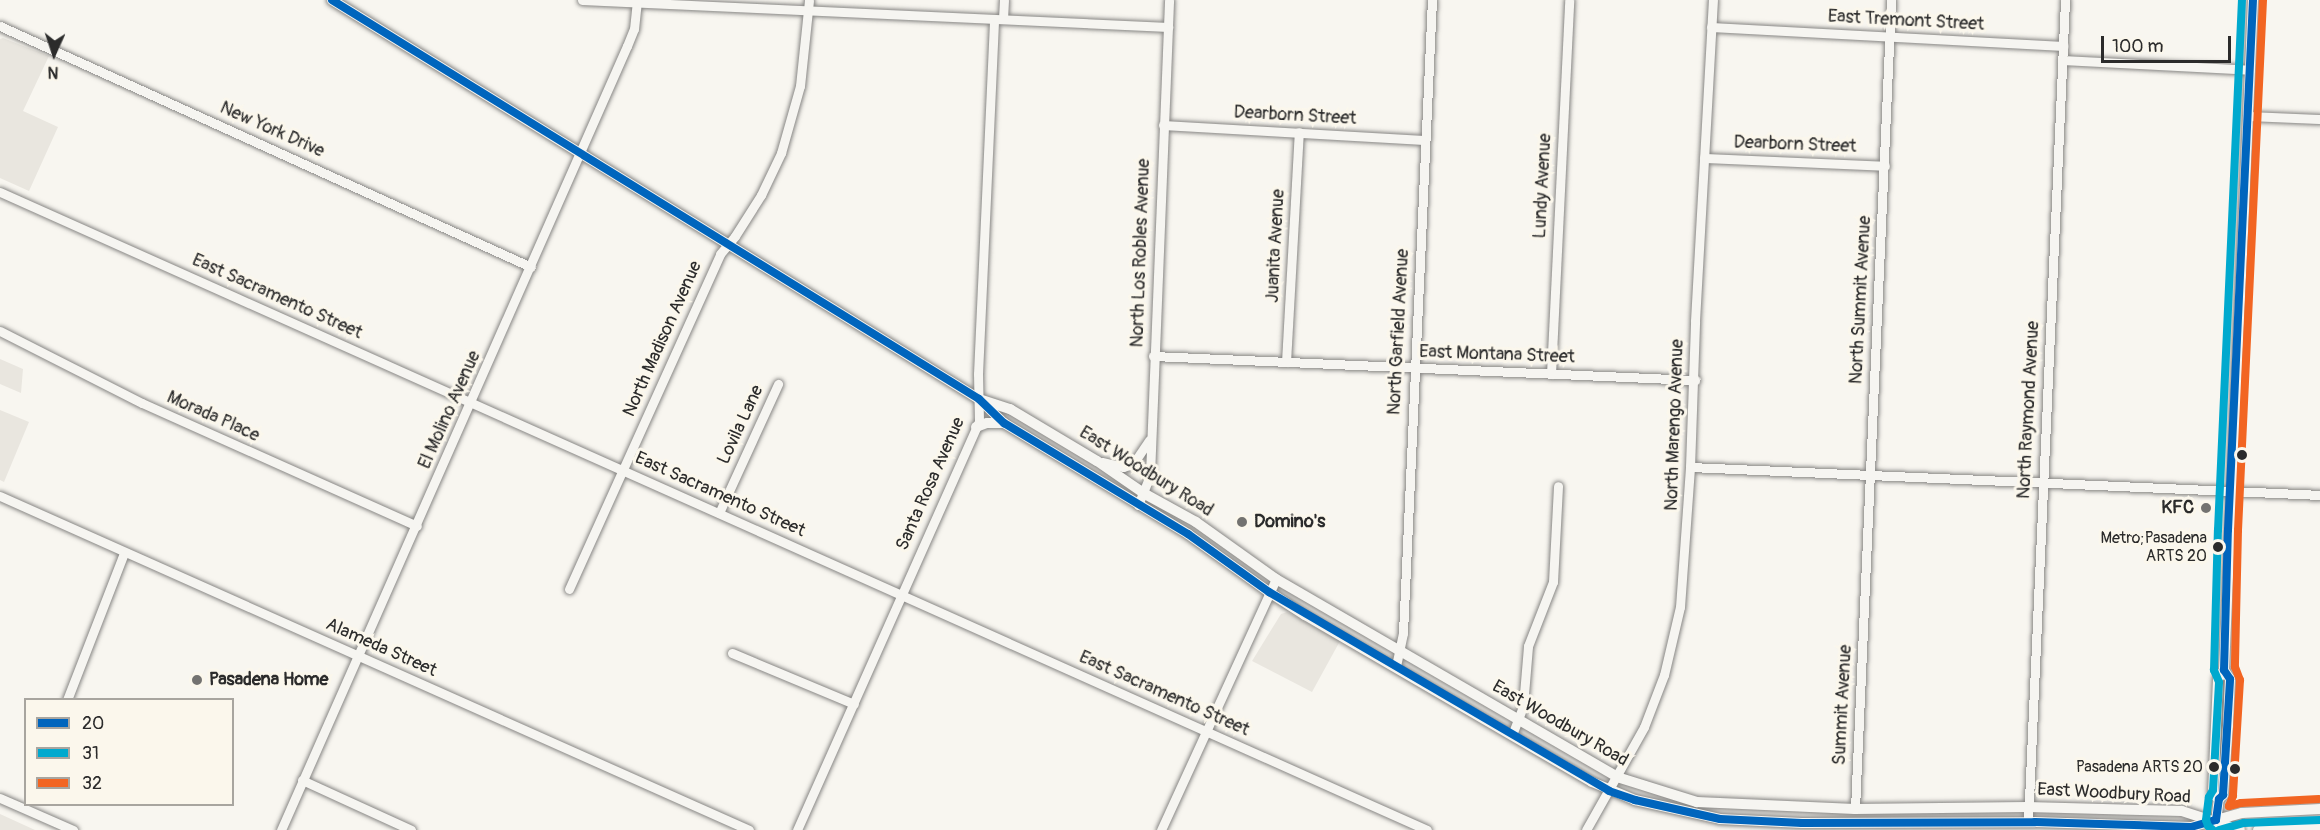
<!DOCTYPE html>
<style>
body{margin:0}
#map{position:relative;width:2320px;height:830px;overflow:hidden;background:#f8f6f0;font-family:Pangolin,sans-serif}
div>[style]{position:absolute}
.built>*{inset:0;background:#e9e6df}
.roads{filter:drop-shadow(0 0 2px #878684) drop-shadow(0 0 2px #878684)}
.minor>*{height:9px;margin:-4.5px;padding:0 4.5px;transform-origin:4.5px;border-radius:4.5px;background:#f6f5f1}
.major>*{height:10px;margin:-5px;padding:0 5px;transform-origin:5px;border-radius:5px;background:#f6f5f1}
.bus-1>*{height:8px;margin:-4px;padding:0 4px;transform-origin:4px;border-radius:4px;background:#0065bd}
.bus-2>*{height:8px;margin:-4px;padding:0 4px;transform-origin:4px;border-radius:4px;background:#00a9ce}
.bus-3>*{height:8px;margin:-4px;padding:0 4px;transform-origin:4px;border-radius:4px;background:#f26522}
.dots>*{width:16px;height:16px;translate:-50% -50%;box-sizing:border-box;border:3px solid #fbf7ec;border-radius:50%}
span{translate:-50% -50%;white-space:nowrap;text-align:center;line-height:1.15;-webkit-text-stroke:6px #fbf7ec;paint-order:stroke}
.bus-label{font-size:16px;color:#2b2b2b}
.right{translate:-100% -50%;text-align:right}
.street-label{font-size:18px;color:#2b2b2b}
.poi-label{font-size:18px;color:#2b2b2b;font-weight:700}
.left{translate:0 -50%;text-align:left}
.legend{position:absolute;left:24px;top:698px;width:210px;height:108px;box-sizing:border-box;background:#fbf7ec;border:2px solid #a8a59f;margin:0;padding:8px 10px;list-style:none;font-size:18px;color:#2b2b2b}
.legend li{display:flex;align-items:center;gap:12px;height:30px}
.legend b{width:30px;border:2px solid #a8a59f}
.north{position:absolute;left:24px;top:24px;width:60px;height:60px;-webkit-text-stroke:4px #fbf7ec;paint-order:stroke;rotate:183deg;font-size:16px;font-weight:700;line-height:24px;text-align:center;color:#2b2b2b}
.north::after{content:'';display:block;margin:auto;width:21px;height:27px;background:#2b2b2b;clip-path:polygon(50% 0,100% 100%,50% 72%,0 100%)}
.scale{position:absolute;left:2101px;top:36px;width:130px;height:27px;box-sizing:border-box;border:3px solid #2b2b2b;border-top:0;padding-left:8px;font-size:18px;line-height:21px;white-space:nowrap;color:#2b2b2b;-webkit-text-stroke:4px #fbf7ec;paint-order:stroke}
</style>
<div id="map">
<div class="built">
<div style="clip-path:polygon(3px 38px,49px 56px,23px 111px,58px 127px,29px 191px,0 178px,0 39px)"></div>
<div style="clip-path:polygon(0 359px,23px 369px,21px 393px,0 384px)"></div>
<div style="clip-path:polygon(0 410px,29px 422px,4px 482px,0 480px)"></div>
<div style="clip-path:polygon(1287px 612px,1340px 641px,1312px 692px,1252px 661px,1281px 614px)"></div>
<div style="clip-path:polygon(0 814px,35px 830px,0 830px)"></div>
</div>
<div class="roads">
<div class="minor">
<div style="left:582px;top:0;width:587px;rotate:2.64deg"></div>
<div style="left:1003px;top:19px;width:19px;rotate:-87deg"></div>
<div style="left:0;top:26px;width:583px;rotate:24.41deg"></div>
<div style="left:1711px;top:27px;width:353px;rotate:3.1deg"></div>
<div style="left:2062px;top:60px;width:188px;rotate:3deg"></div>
<div style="left:2247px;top:116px;width:73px;rotate:2.4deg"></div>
<div style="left:1163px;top:125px;width:261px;rotate:3.3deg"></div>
<div style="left:1704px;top:158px;width:181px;rotate:2.5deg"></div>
<div style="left:0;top:192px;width:1563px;rotate:24.09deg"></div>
<div style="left:0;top:331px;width:159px;rotate:26.9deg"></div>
<div style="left:142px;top:403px;width:301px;rotate:24.1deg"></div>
<div style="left:1153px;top:356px;width:543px;rotate:2.54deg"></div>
<div style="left:1286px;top:362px;width:230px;rotate:-86.8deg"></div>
<div style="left:1551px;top:374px;width:374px;rotate:-87.2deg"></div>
<div style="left:1102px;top:462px;width:22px;rotate:13deg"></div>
<div style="left:1123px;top:467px;width:10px;rotate:-17deg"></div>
<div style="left:1133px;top:464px;width:29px;rotate:-56deg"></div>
<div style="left:1690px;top:467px;width:631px;rotate:2.54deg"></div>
<div style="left:0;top:496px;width:820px;rotate:24.03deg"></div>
<div style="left:1138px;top:505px;width:32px;rotate:-68deg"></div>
<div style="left:1150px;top:475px;width:475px;rotate:-87.7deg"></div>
<div style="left:719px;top:513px;width:142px;rotate:-65.4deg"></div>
<div style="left:569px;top:589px;width:367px;rotate:-65.7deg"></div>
<div style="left:720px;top:254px;width:23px;rotate:-50deg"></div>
<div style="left:735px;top:236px;width:49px;rotate:-57.6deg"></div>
<div style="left:761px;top:195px;width:47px;rotate:-64.5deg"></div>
<div style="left:781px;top:153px;width:70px;rotate:-74.2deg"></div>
<div style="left:800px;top:86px;width:86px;rotate:-84deg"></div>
<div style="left:732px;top:653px;width:132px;rotate:22.7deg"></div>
<div style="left:1396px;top:666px;width:34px;rotate:-78deg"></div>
<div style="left:1403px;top:633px;width:634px;rotate:-87.38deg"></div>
<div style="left:67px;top:700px;width:158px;rotate:-68.8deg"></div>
<div style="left:1512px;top:735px;width:31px;rotate:-69deg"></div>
<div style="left:1523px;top:706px;width:60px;rotate:-85.2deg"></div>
<div style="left:1528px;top:646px;width:69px;rotate:-68.7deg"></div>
<div style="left:1553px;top:582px;width:96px;rotate:-87deg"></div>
<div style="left:302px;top:780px;width:120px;rotate:24.6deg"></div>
<div style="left:0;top:798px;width:80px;rotate:23.7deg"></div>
<div style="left:1855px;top:809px;width:810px;rotate:-87.45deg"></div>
<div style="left:2028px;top:822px;width:823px;rotate:-87.42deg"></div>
<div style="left:281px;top:830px;width:857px;rotate:-66.19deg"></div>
<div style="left:627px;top:46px;width:18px;rotate:-68deg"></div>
<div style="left:634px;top:29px;width:29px;rotate:-84deg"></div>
<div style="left:797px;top:830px;width:448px;rotate:-66deg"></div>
<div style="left:979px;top:421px;width:47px;rotate:-91.2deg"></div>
<div style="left:978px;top:374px;width:355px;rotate:-87.4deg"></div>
<div style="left:1161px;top:830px;width:276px;rotate:-65.4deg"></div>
<div style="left:1586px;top:830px;width:118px;rotate:-60.6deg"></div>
<div style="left:1644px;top:727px;width:56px;rotate:-69deg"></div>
<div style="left:1664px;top:675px;width:70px;rotate:-76.8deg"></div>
<div style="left:1680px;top:607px;width:140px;rotate:-85.9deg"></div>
<div style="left:1690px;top:467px;width:146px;rotate:-88deg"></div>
<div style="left:1695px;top:321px;width:322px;rotate:-86.8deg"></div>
</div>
<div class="major">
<div style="left:332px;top:0;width:760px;rotate:31.66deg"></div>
<div style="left:979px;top:399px;width:33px;rotate:18deg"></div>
<div style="left:1010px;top:409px;width:101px;rotate:30.9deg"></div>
<div style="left:1097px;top:461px;width:58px;rotate:34.5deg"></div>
<div style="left:1145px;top:494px;width:58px;rotate:28.8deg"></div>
<div style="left:1196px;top:522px;width:98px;rotate:35.5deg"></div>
<div style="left:1276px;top:579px;width:394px;rotate:30.1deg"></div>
<div style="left:1617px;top:777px;width:84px;rotate:17.4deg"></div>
<div style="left:1697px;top:802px;width:158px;rotate:2.5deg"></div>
<div style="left:1855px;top:809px;width:172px;rotate:-0.7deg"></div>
<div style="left:2027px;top:807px;width:155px;rotate:1.5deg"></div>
<div style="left:2182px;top:811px;width:61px;rotate:18.1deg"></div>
<div style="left:979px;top:399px;width:35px;rotate:44deg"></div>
<div style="left:1004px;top:423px;width:215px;rotate:31.1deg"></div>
<div style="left:1188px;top:534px;width:100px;rotate:35.6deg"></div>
<div style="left:1269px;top:592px;width:43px;rotate:32.6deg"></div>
<div style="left:1305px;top:615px;width:332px;rotate:30.2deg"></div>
<div style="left:1592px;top:782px;width:47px;rotate:22.7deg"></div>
<div style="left:1635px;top:800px;width:87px;rotate:12.6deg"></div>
<div style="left:1720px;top:819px;width:82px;rotate:2.8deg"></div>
<div style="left:1802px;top:823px;width:233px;rotate:-0.2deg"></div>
<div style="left:2035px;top:822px;width:156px;rotate:1.8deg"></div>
<div style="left:2191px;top:827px;width:53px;rotate:-15.4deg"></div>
<div style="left:2242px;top:813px;width:78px;rotate:-2.9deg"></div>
<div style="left:976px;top:427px;width:12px;rotate:-20deg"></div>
<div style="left:987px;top:423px;width:17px"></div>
<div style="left:2219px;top:799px;width:8px;rotate:-140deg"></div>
<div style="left:2213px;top:794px;width:115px;rotate:-87.5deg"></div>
<div style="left:2218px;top:679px;width:11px;rotate:-56deg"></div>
<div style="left:2224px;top:670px;width:671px;rotate:-87.52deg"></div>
<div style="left:2215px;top:830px;width:31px;rotate:-83deg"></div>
<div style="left:2219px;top:799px;width:6px;rotate:-45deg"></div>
<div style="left:2223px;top:795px;width:70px;rotate:-85.9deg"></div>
<div style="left:2228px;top:725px;width:46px;rotate:-87.5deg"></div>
<div style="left:2230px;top:679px;width:11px;rotate:-124deg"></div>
<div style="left:2258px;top:830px;width:62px;rotate:-4.6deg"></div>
</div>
</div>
<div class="bus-1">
<div style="left:332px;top:0;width:760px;rotate:31.66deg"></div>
<div style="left:979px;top:399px;width:35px;rotate:44deg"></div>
<div style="left:1004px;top:423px;width:215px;rotate:31.1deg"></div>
<div style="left:1188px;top:534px;width:100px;rotate:35.6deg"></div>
<div style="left:1269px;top:592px;width:394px;rotate:30.3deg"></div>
<div style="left:1609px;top:791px;width:28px;rotate:19deg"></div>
<div style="left:1635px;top:800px;width:87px;rotate:12.6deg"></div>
<div style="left:1720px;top:819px;width:82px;rotate:2.8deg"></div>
<div style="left:1802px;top:823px;width:233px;rotate:-0.2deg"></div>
<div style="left:2035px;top:822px;width:156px;rotate:1.8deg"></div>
<div style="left:2191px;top:827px;width:26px;rotate:-16deg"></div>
<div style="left:2216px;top:820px;width:21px;rotate:-82deg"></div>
<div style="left:2219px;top:799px;width:6px;rotate:-45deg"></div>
<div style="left:2223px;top:795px;width:116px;rotate:-86.5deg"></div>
<div style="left:2230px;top:679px;width:11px;rotate:-124deg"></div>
<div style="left:2224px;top:670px;width:140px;rotate:-88.4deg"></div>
<div style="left:2228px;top:530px;width:531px;rotate:-87.3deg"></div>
</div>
<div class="bus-2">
<div style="left:2213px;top:830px;width:6px;rotate:-141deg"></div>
<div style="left:2208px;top:826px;width:6px;rotate:-108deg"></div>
<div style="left:2206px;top:820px;width:23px;rotate:-83deg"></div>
<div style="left:2209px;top:797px;width:8px;rotate:-60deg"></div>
<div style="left:2213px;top:790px;width:108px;rotate:-86.8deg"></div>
<div style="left:2219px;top:682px;width:13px;rotate:-113deg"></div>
<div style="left:2214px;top:670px;width:140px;rotate:-88.4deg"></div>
<div style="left:2218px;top:530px;width:531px;rotate:-87.41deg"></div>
<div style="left:2219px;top:830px;width:26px;rotate:-16deg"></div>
<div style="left:2244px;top:823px;width:76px;rotate:-2.3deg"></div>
</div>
<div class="bus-3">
<div style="left:2263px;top:0;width:531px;rotate:92.7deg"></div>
<div style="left:2238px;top:530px;width:137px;rotate:91.3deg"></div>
<div style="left:2235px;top:667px;width:14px;rotate:69deg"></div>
<div style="left:2240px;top:680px;width:116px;rotate:93.5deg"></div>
<div style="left:2233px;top:796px;width:11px;rotate:112deg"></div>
<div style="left:2229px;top:806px;width:12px;rotate:-14deg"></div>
<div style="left:2241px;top:803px;width:78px;rotate:-2.9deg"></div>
</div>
<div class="dots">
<div style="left:2242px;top:455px;background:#2b2b2b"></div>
<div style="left:2206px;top:508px;background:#737270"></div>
<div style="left:1242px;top:522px;background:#737270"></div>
<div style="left:2218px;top:547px;background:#2b2b2b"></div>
<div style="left:197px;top:680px;background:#737270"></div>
<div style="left:2214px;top:767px;background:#2b2b2b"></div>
<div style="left:2235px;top:769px;background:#2b2b2b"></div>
</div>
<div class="bus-label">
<span class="right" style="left:2207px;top:547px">Metro;Pasadena<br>ARTS 20</span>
<span class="right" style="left:2203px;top:767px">Pasadena ARTS 20</span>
</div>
<div class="street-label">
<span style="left:1906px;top:21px;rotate:3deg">East Tremont Street</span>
<span style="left:1295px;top:116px;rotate:3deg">Dearborn Street</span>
<span style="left:272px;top:130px;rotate:24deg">New York Drive</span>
<span style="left:1795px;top:145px;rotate:2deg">Dearborn Street</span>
<span style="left:1543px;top:186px;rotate:-87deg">Lundy Avenue</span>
<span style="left:1276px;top:246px;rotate:-87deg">Juanita Avenue</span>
<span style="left:1141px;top:253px;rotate:-88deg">North Los Robles Avenue</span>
<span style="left:277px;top:297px;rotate:24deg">East Sacramento Street</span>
<span style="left:1861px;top:300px;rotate:-87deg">North Summit Avenue</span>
<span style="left:1399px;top:332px;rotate:-87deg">North Garfield Avenue</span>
<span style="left:663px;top:339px;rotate:-66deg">North Madison Avenue</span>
<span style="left:1497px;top:355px;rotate:2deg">East Montana Street</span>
<span style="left:450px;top:410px;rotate:-66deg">El Molino Avenue</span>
<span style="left:2029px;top:410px;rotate:-87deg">North Raymond Avenue</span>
<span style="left:213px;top:417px;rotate:24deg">Morada Place</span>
<span style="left:741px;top:425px;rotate:-65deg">Lovila Lane</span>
<span style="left:1675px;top:425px;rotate:-88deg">North Marengo Avenue</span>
<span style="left:1146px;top:472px;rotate:32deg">East Woodbury Road</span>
<span style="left:931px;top:484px;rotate:-66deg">Santa Rosa Avenue</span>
<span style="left:720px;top:495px;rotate:24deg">East Sacramento Street</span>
<span style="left:381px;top:648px;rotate:24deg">Alameda Street</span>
<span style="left:1164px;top:694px;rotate:24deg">East Sacramento Street</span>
<span style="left:1843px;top:705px;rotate:-87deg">Summit Avenue</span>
<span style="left:1560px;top:724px;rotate:30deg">East Woodbury Road</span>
<span style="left:2114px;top:794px;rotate:3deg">East Woodbury Road</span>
</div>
<div class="poi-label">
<span class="right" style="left:2194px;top:508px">KFC</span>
<span class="left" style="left:1254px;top:522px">Domino's</span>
<span class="left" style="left:209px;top:680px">Pasadena Home</span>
</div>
<ul class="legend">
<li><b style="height:8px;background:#0065bd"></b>20</li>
<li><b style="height:8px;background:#00a9ce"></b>31</li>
<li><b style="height:8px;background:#f26522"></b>32</li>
</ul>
<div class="north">N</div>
<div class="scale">100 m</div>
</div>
